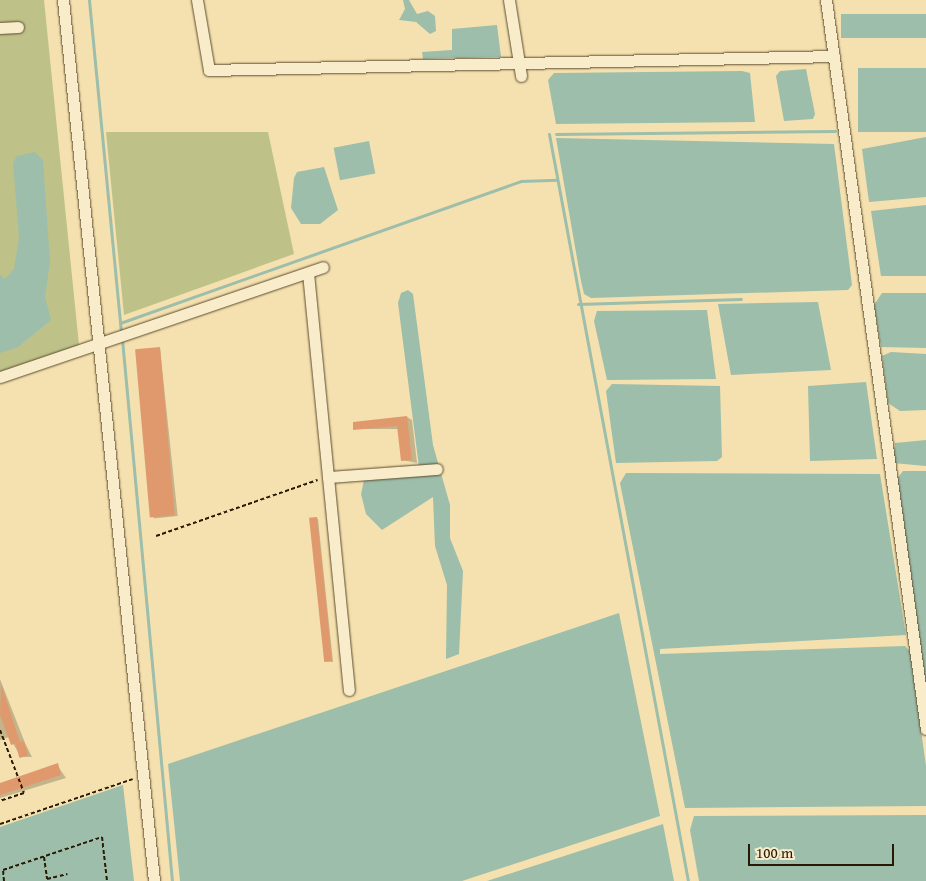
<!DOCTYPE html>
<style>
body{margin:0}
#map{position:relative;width:926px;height:881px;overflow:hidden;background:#f5e1af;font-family:"Gentium Book Plus",serif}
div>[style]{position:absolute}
.green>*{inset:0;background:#bec289}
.water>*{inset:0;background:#9cbeaa;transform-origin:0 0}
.shadow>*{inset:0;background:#0003;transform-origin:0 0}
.stream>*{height:3px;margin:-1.5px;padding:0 1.5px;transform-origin:1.5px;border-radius:1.5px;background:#9cbeaa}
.building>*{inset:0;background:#e0996c;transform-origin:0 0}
.path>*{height:2px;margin-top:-1px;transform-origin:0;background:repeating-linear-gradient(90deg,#291904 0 4px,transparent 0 6.5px)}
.roads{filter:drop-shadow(0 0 1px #5c4b2f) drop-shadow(0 0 1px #5c4b2f)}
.minor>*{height:11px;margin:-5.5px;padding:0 5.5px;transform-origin:5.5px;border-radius:5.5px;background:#f8eccb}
span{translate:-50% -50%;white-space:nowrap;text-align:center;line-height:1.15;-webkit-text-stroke:4px #f8eccb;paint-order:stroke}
.scale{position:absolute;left:748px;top:844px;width:146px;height:22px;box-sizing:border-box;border:2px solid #291904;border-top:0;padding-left:6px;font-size:15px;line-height:18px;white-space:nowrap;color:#291904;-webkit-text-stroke:4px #f8eccb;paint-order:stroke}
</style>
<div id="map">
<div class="green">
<div style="clip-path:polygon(0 0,44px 0,79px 345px,0 372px)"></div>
<div style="clip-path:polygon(106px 132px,268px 132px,294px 254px,124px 315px)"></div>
</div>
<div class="water">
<div style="clip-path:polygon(403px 0,409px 0,417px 14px,428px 11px,435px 16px,436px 31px,430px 34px,416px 22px,399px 20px,405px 9px)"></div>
<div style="left:841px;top:14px;width:85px;height:24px"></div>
<div style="clip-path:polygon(497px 25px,501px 57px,423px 59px,422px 52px,452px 50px,452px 29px)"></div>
<div style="left:926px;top:68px;width:64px;height:68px;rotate:90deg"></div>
<div style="clip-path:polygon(806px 69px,815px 114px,813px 119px,784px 121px,776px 76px,780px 71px)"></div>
<div style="clip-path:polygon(742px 71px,750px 73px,755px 122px,556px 124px,548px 80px,554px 73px)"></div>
<div style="clip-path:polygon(926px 137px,926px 197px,869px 202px,862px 149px)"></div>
<div style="clip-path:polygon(556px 138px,834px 144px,852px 285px,848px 290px,591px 298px,584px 294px,581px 281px)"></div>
<div style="left:369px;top:141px;width:33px;height:36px;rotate:79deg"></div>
<div style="clip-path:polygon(35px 152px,43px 160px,50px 262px,45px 297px,51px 320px,18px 347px,0 353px,0 275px,5px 279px,14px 269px,19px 237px,13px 163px,17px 156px)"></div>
<div style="clip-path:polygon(324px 167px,338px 210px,320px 224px,301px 224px,291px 208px,294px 178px,297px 172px)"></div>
<div style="clip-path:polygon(926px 205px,926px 276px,881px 276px,871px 211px)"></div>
<div style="clip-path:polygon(408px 290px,413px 294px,433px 445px,450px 505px,450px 538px,463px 571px,459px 654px,446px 659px,447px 585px,435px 546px,433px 497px,382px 530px,366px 514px,361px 494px,364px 480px,419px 467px,398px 303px,401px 293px)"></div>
<div style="clip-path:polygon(882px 293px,926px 293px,926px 348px,881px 347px,874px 305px)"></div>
<div style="clip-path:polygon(818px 302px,831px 370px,731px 375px,718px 304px)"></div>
<div style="clip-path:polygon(707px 310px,716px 379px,607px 380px,594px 321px,597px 311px)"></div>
<div style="clip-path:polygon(891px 352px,926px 354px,926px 410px,900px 411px,888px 403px,882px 356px)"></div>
<div style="clip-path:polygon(866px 382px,877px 459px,810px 461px,808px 386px)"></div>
<div style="clip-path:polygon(612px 384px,720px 386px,722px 457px,717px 461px,616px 463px,606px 391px)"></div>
<div style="clip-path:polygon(926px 440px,926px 466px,893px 463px,895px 443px)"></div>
<div style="clip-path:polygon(903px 471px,926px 471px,926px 701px,896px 480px)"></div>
<div style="clip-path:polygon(626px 473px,880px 474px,906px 635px,660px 649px,660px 654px,905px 646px,910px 651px,926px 766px,926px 806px,685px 808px,620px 483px)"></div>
<div style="clip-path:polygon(619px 613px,660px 816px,462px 881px,180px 881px,168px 764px)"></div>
<div style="clip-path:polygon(123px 785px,134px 881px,0 881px,0 827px)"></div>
<div style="clip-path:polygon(926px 815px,926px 881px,699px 881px,690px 830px,694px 816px)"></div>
<div style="clip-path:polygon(663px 824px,674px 881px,487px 881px)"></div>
</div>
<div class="shadow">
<div style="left:160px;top:348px;width:169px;height:24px;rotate:84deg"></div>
<div style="clip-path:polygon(407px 417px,412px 420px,417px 463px,402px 460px,399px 429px,355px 429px)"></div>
<div style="clip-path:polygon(316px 518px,318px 519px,333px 662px,325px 661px)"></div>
<div style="clip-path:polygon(0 679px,25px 743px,32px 757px,21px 757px,9px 737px,0 740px)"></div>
<div style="clip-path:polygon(57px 765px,66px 778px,0 798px,0 785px)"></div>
</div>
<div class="stream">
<div style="left:89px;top:0;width:335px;rotate:84.5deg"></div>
<div style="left:549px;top:134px;width:760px;rotate:79.46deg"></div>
<div style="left:556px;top:134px;width:279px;rotate:-0.6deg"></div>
<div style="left:578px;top:304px;width:163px;rotate:-1.8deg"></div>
<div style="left:120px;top:323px;width:425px;rotate:-19.5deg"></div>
<div style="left:521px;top:181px;width:36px;rotate:-2deg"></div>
<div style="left:122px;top:339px;width:544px;rotate:84.73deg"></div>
</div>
<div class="building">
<div style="left:160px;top:347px;width:169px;height:25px;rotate:85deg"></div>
<div style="clip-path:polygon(407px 416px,412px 460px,401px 461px,397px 426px,353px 430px,353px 422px)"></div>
<div style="left:317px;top:517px;width:145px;height:8px;rotate:84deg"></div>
<div style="clip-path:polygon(1px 684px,20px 742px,11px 745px,0 715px)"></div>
<div style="left:24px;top:741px;width:15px;height:9px;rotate:74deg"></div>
<div style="clip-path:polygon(58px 763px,61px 775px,0 795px,0 783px)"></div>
</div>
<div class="path">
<div style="left:156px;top:536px;width:171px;rotate:-19.1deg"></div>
<div style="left:0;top:730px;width:67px;rotate:69.1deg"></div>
<div style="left:24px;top:793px;width:25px;rotate:162deg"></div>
<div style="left:0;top:824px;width:140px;rotate:-18.7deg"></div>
<div style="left:44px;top:857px;width:22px;rotate:82deg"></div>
<div style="left:47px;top:879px;width:21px;rotate:-14deg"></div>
<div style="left:4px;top:881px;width:11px;rotate:-95deg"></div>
<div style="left:3px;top:870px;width:104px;rotate:-18.4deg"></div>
<div style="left:102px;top:837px;width:44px;rotate:83.5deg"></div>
</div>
<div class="roads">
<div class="minor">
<div style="left:63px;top:0;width:886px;rotate:84.1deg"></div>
<div style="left:197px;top:0;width:71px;rotate:80.3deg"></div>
<div style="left:209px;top:70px;width:625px;rotate:-1.28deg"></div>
<div style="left:509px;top:0;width:77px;rotate:81deg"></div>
<div style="left:826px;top:0;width:736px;rotate:82.19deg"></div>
<div style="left:0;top:28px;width:18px;rotate:-3deg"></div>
<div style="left:308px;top:273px;width:419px;rotate:84.4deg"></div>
<div style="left:0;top:377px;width:341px;rotate:-18.8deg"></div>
<div style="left:328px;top:477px;width:109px;rotate:-4.2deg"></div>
</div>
</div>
<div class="scale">100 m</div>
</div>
